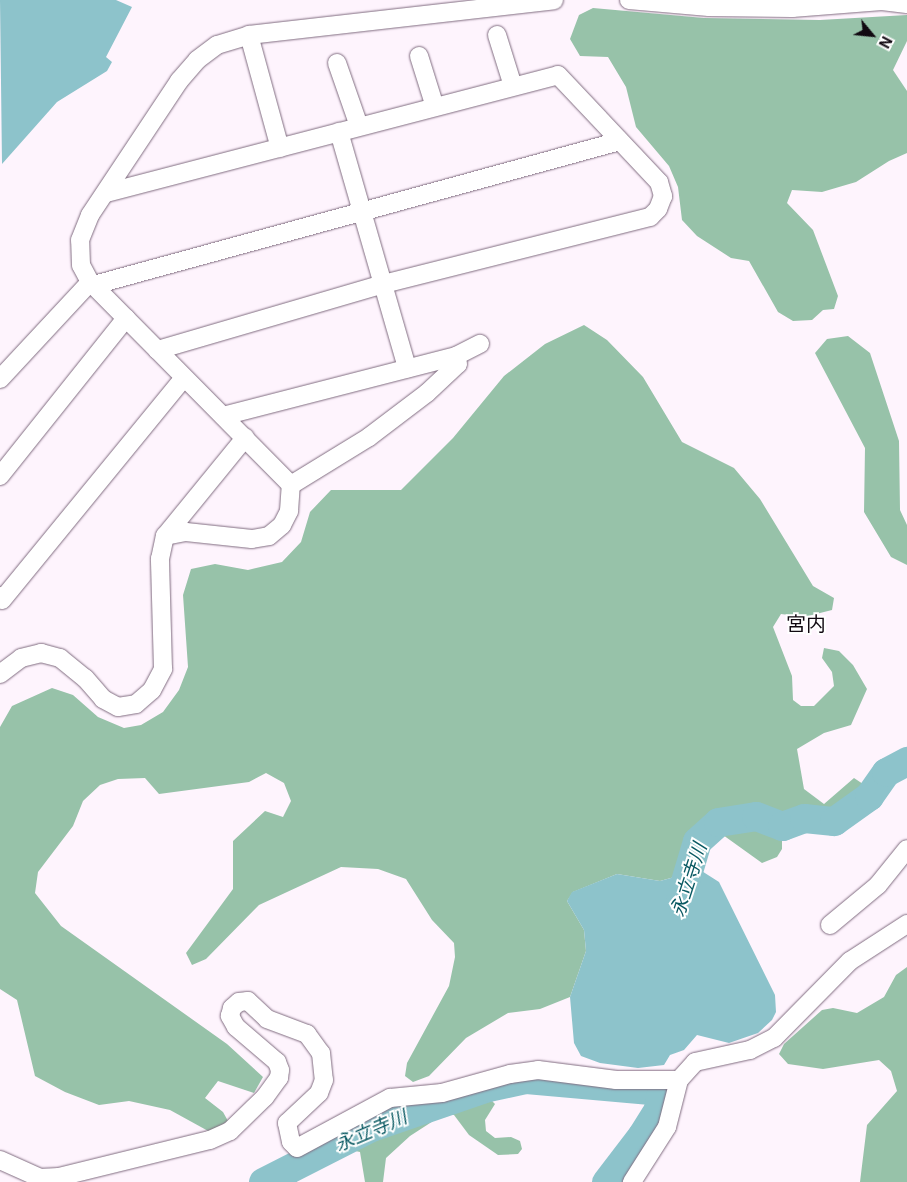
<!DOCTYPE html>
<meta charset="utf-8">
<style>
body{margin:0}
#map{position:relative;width:907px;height:1182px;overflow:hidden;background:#fef4fd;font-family:Inter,"Noto Sans JP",sans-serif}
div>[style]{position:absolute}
.forest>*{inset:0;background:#97c2a9}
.water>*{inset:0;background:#8dc3cb}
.river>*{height:29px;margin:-14.5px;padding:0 14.5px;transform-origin:14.5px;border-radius:14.5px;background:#8dc3cb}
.roads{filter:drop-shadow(0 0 1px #806c80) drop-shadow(0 0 1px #806c80)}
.minor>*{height:18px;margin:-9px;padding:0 9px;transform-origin:9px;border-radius:9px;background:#fff}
span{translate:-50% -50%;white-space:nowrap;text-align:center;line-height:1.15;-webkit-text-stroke:4px #fff;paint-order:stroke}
.water-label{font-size:19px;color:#095962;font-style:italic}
.quarter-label{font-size:20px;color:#110911}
.north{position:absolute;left:847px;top:10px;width:50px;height:50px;-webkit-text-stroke:4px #fff;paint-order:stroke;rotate:118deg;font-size:14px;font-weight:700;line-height:20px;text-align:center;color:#110911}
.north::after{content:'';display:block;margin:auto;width:18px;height:22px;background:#110911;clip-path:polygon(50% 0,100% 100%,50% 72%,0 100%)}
</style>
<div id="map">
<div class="forest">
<div style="clip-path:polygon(593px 8px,704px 18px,820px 20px,907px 15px,907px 41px,893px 70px,907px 91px,907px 153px,889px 161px,856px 182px,822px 192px,792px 190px,787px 203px,813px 230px,838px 296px,834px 309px,823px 310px,812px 320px,793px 321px,778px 312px,749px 261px,731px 258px,697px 236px,682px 220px,678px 187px,669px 166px,636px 127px,626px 87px,608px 57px,580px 56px,570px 39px,579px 15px)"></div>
<div style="clip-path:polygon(584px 325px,607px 340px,643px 377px,682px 442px,734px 468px,760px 499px,813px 586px,834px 598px,832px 610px,804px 617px,781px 614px,773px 627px,792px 676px,793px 700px,801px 706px,814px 706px,834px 686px,832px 672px,822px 658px,824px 648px,839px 651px,853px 665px,867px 689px,851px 725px,824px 733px,797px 749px,804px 789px,824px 804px,854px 778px,863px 784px,857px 797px,832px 818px,788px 815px,782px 823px,782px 849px,777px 857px,762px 863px,716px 830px,693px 835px,678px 876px,660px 881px,617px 874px,573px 892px,567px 901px,584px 930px,586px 951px,570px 997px,540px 1009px,508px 1013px,466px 1038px,429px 1076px,413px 1082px,405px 1076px,407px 1063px,449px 986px,455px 957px,454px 943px,432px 920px,406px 879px,378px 869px,341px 867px,259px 905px,206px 959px,192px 965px,186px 953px,233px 889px,233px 841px,265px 811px,283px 817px,291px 801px,284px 783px,266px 773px,249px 782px,159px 794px,145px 778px,118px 779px,100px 785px,83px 801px,73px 826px,38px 872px,35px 893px,61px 926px,227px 1044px,263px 1077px,254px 1093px,218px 1081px,205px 1098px,223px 1112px,228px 1121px,210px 1132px,170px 1110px,129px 1101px,99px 1105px,65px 1092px,35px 1076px,17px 1000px,0 989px,0 727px,12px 706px,52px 688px,73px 695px,98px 717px,124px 728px,141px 725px,163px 712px,179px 690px,188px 667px,183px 595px,191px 569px,215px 564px,248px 570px,282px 562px,301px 542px,310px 512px,331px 490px,401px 490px,453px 438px,504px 376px,545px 344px)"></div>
<div style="clip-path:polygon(848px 336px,870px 353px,899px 441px,900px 510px,907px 525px,907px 565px,891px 557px,864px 512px,865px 448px,815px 353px,827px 339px)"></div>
<div style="clip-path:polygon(907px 967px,907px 1182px,860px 1182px,867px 1125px,897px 1091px,891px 1071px,879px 1060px,823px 1069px,788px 1064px,779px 1054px,784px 1044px,822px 1010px,833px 1008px,857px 1013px,884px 997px,896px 975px)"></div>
<div style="clip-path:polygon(477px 1093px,487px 1096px,495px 1104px,485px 1120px,486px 1131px,495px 1138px,511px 1137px,520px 1141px,522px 1149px,518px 1154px,498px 1155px,469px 1135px,454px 1115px,444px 1114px,410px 1136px,386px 1158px,383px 1182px,365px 1182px,360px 1152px,346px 1149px,335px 1157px,322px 1160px,315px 1155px,318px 1147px,344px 1130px)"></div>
<div style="clip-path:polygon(288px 1169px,297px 1182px,265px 1182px,272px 1172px)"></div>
</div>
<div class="water">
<div style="clip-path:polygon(0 0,116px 0,132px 7px,106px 57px,112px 62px,107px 71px,57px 102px,2px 164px)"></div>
<div style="clip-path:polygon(686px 861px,719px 882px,775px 995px,776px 1012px,772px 1020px,758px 1033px,729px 1043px,697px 1035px,684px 1050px,670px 1055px,664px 1065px,638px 1068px,600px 1063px,581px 1056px,574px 1043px,570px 997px,586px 951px,584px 930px,567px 901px,572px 892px,617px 874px,660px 881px,678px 876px)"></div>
</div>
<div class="river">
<div style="left:680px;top:898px;width:59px;rotate:-73.4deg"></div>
<div style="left:697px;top:841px;width:28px;rotate:-42deg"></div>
<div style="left:718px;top:822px;width:38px;rotate:-9deg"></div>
<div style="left:756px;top:816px;width:28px;rotate:21deg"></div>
<div style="left:782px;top:826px;width:23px;rotate:-20deg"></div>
<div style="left:804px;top:818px;width:30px;rotate:6deg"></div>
<div style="left:834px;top:821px;width:43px;rotate:-35.5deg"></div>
<div style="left:869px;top:796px;width:29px;rotate:-55deg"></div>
<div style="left:886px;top:772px;width:24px;rotate:-28deg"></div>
<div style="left:263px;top:1182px;width:121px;rotate:-27deg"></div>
<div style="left:371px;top:1127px;width:124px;rotate:-18.9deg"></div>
<div style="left:488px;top:1087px;width:39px;rotate:-12deg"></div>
<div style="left:526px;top:1079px;width:136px;rotate:5.1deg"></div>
<div style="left:606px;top:1182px;width:59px;rotate:-52.5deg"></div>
<div style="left:642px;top:1135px;width:31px;rotate:-58deg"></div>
<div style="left:658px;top:1109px;width:17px;rotate:-80deg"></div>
</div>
<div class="roads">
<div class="minor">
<div style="left:629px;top:0;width:80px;rotate:5deg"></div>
<div style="left:709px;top:7px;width:83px;rotate:0.7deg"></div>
<div style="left:792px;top:8px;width:90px;rotate:-4.4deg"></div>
<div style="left:882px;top:1px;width:25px;rotate:7deg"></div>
<div style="left:249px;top:35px;width:117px;rotate:74.7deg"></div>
<div style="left:497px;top:35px;width:53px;rotate:72.6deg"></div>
<div style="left:419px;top:56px;width:53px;rotate:72.6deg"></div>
<div style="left:337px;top:63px;width:67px;rotate:70.8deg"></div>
<div style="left:339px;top:132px;width:246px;rotate:73.9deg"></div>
<div style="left:106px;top:193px;width:467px;rotate:-14.6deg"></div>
<div style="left:558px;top:75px;width:147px;rotate:46.7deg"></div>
<div style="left:659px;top:182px;width:15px;rotate:74deg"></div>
<div style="left:663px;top:196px;width:14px;rotate:111deg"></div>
<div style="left:658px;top:209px;width:11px;rotate:135deg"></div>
<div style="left:650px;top:217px;width:278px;rotate:165.9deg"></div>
<div style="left:380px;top:285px;width:232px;rotate:163.7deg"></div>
<div style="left:94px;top:285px;width:545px;rotate:-15.31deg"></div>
<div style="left:0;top:379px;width:132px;rotate:-47.1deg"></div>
<div style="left:223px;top:416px;width:241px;rotate:-14.4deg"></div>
<div style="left:456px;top:356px;width:27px;rotate:-27deg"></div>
<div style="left:0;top:476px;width:202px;rotate:-51.4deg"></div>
<div style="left:291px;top:485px;width:92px;rotate:-31.6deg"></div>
<div style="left:369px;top:437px;width:73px;rotate:-37.2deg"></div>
<div style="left:427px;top:393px;width:42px;rotate:-43.1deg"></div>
<div style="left:458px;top:364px;width:8px;rotate:-104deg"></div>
<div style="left:165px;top:536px;width:127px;rotate:-50.8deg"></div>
<div style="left:0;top:596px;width:4px;rotate:63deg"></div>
<div style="left:2px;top:600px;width:287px;rotate:-50.7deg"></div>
<div style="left:0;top:674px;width:26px;rotate:-37deg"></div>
<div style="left:21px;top:658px;width:21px;rotate:-14deg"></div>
<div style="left:41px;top:653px;width:20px;rotate:15deg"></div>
<div style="left:60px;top:658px;width:32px;rotate:39deg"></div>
<div style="left:85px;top:678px;width:28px;rotate:49deg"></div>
<div style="left:103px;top:699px;width:17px;rotate:28deg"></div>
<div style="left:118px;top:707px;width:18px;rotate:-9deg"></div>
<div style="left:136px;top:704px;width:21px;rotate:-41deg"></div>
<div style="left:152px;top:690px;width:24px;rotate:-62deg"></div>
<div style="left:163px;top:669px;width:110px;rotate:-91.6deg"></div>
<div style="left:160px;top:559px;width:24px;rotate:-78deg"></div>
<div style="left:165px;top:536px;width:21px;rotate:-11deg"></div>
<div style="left:186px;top:532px;width:66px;rotate:6.1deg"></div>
<div style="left:252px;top:539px;width:17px;rotate:-10deg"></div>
<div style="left:269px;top:536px;width:17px;rotate:-40deg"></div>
<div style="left:282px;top:525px;width:16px;rotate:-63deg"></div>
<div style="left:289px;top:511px;width:26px;rotate:-86deg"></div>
<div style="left:291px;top:485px;width:286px;rotate:-134.7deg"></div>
<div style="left:90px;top:282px;width:19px;rotate:-118deg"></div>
<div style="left:81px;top:265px;width:25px;rotate:-92deg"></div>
<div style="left:80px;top:240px;width:27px;rotate:-68deg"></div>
<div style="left:90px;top:215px;width:161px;rotate:-56.4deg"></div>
<div style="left:179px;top:81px;width:28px;rotate:-49deg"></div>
<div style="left:197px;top:60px;width:25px;rotate:-37deg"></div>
<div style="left:217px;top:45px;width:34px;rotate:-17deg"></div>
<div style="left:249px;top:35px;width:307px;rotate:-6.5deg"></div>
<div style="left:830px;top:925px;width:62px;rotate:-39.8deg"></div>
<div style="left:878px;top:885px;width:46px;rotate:-51.1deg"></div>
<div style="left:0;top:1160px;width:44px;rotate:24.2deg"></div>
<div style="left:40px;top:1178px;width:19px;rotate:-3deg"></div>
<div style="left:59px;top:1177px;width:155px;rotate:-13.8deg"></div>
<div style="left:210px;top:1140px;width:22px;rotate:-24deg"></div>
<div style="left:230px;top:1131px;width:49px;rotate:-44.2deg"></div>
<div style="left:265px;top:1097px;width:24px;rotate:-54deg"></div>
<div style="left:279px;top:1078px;width:8px;rotate:-83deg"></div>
<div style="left:280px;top:1070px;width:9px;rotate:-111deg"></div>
<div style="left:277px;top:1062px;width:54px;rotate:-139.5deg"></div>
<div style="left:236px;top:1027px;width:13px;rotate:-119deg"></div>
<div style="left:230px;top:1016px;width:8px;rotate:-76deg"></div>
<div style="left:232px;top:1008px;width:9px;rotate:-41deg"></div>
<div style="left:239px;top:1002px;width:9px;rotate:-6deg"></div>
<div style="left:248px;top:1001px;width:26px;rotate:43deg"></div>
<div style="left:267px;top:1019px;width:43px;rotate:20.6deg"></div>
<div style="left:307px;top:1034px;width:24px;rotate:54deg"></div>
<div style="left:321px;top:1053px;width:27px;rotate:84deg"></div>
<div style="left:324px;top:1080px;width:14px;rotate:111deg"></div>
<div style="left:319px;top:1093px;width:44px;rotate:136.8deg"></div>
<div style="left:287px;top:1123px;width:19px;rotate:78deg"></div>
<div style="left:291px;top:1142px;width:8px;rotate:45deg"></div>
<div style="left:297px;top:1148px;width:106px;rotate:-28.3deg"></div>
<div style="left:390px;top:1098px;width:52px;rotate:-5.5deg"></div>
<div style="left:442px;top:1093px;width:71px;rotate:-15.6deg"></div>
<div style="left:510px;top:1074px;width:28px;rotate:-8deg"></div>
<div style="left:538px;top:1070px;width:79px;rotate:7.3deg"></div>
<div style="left:616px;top:1080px;width:63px"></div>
<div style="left:632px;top:1182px;width:65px;rotate:-57.5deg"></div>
<div style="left:667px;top:1127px;width:49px;rotate:-75.7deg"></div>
<div style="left:679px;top:1080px;width:24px;rotate:-48deg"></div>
<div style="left:695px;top:1062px;width:56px;rotate:-12.3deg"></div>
<div style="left:750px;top:1050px;width:27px;rotate:-27deg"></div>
<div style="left:774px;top:1038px;width:108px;rotate:-45.4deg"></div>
<div style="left:850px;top:961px;width:68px;rotate:-33deg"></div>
</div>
</div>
<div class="water-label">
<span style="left:689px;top:880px;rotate:-72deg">永立寺川</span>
<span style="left:371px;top:1131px;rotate:-23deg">永立寺川</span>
</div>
<div class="quarter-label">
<span style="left:806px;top:624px">宮内</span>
</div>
<div class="north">N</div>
</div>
